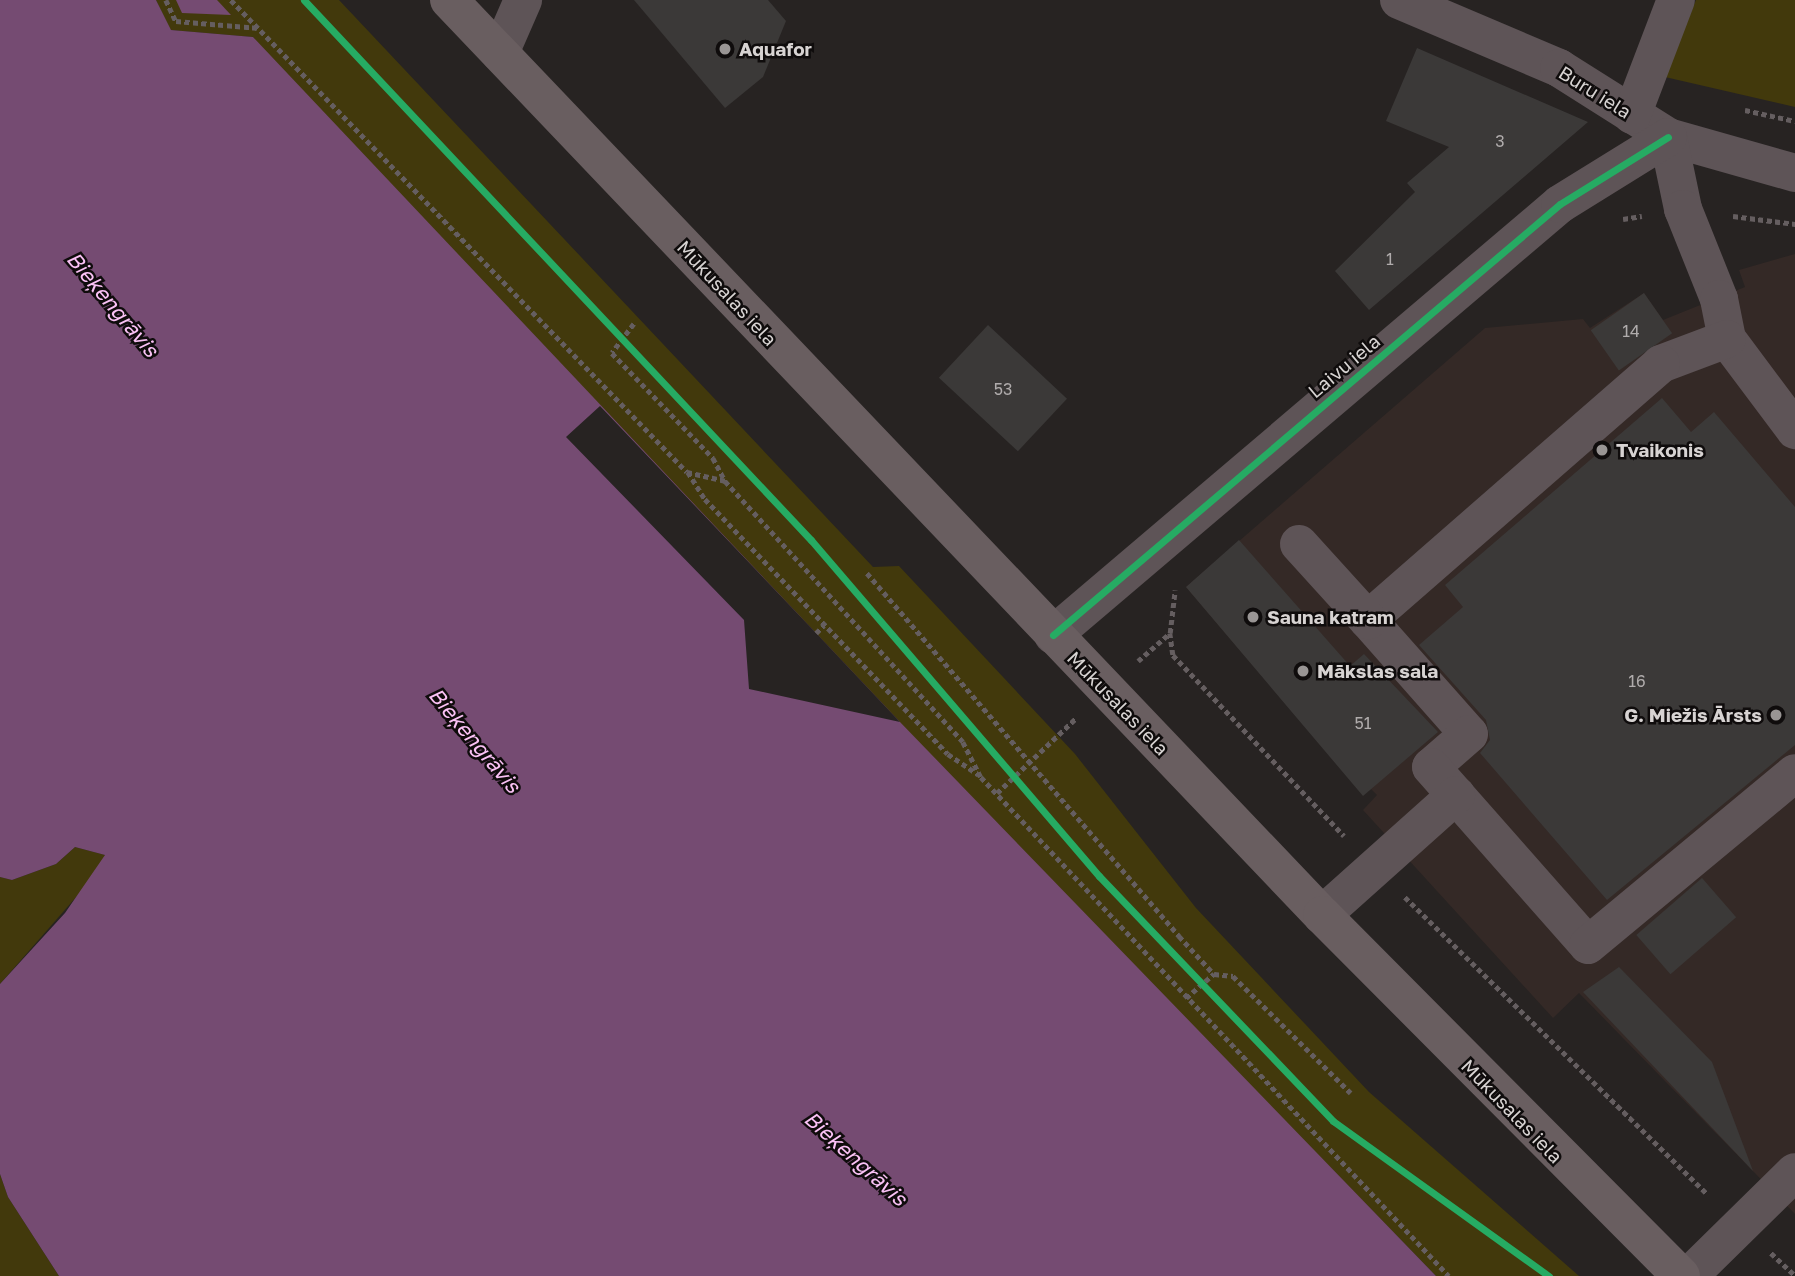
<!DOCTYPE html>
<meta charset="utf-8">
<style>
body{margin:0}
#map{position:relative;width:1795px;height:1276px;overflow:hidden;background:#272322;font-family:"Golos Text",sans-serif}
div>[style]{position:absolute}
.built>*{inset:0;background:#342926}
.green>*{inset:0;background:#42390c}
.water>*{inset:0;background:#754b72}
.pier>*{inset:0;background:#272322}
.building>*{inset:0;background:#3b3938;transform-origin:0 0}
.path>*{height:4.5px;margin-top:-2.25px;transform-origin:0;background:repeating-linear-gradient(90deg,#655e60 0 5px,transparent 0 8.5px)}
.minor>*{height:38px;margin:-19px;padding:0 19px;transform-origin:19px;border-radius:19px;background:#5e5457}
.major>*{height:38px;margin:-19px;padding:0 19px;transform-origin:19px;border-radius:19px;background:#695e60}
.cycleway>*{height:7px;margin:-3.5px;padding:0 3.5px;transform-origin:3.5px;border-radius:3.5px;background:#26ab63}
.dots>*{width:19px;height:19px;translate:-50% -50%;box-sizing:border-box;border:4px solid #0f0c0c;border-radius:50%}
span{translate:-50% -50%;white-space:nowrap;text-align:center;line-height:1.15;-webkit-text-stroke:5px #0f0c0c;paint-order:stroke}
.number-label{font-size:16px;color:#b0acac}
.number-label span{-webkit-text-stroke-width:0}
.poi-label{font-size:19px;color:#d7d3d2;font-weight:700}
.left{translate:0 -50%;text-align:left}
.right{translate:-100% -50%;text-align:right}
.street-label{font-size:19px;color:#d7d3d2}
.water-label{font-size:21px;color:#fbc2f6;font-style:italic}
</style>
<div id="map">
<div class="built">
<div style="clip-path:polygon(1795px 254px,1795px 1214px,1579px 993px,1553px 1018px,1363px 810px,1377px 795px,1371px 789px,1363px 795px,1186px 587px,1485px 328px,1583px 319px,1590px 328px,1644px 293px,1663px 320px,1745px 287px,1739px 270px)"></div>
</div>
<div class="green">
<div style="clip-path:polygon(156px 0,339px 0,873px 567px,899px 566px,1075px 754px,1196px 908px,1369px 1092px,1579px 1276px,1436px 1276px,1331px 1168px,749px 689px,253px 37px,170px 30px)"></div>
<div style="clip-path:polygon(1696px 0,1795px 0,1795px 107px,1665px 77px)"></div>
<div style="clip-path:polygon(75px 847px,105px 855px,98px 872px,0 984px,0 877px,12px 880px,56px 864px)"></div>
<div style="clip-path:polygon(0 1174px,8px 1197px,59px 1276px,0 1276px)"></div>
</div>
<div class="water">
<div style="clip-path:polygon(0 0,156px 0,171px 30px,253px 37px,900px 722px,1436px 1276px,59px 1276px,8px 1197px,0 1174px,0 984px,65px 913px,105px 855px,75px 847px,56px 864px,12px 880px,0 877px)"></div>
<div style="clip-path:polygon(176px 0,217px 0,231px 15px,182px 13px)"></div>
</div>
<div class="pier">
<div style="clip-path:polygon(600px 406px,816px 633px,900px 722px,749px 689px,744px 620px,566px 437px)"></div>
</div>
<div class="building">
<div style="clip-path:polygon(634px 0,768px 0,786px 21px,763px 77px,725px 108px)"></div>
<div style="clip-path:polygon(1417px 48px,1588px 122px,1369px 310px,1335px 271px,1415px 192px,1407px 183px,1449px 147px,1386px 121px)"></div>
<div style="left:1644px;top:293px;width:49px;height:65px;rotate:55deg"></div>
<div style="left:988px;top:325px;width:108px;height:72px;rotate:43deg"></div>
<div style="clip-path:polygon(1662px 398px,1691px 432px,1714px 412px,1795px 507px,1795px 745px,1607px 900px,1480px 753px,1490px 740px,1486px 720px,1419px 645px,1463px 607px,1445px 585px)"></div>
<div style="clip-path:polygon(1239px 540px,1350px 666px,1364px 654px,1438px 732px,1363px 796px,1186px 587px)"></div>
<div style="left:1702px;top:878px;width:52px;height:87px;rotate:49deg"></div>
<div style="clip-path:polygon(1619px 967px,1712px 1062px,1753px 1171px,1583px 992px)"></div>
</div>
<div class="path">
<div style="left:166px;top:0;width:23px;rotate:65deg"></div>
<div style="left:176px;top:21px;width:81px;rotate:4.9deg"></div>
<div style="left:231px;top:0;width:656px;rotate:45.99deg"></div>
<div style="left:687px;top:472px;width:39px;rotate:13deg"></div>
<div style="left:725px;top:481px;width:353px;rotate:47.6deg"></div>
<div style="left:963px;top:742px;width:39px;rotate:63deg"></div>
<div style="left:981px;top:777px;width:684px;rotate:46.84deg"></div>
<div style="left:1745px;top:110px;width:51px;rotate:12.4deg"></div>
<div style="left:1733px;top:216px;width:63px;rotate:7.4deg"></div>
<div style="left:1623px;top:219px;width:19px;rotate:-9deg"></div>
<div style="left:634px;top:324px;width:36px;rotate:127deg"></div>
<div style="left:612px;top:353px;width:146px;rotate:46.1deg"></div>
<div style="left:713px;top:458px;width:26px;rotate:62deg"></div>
<div style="left:688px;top:472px;width:32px;rotate:58deg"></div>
<div style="left:705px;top:499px;width:352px;rotate:46.4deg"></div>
<div style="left:948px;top:754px;width:37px;rotate:34deg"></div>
<div style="left:867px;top:573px;width:479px;rotate:49.3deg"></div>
<div style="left:1179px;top:936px;width:52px;rotate:47.4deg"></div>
<div style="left:1214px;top:974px;width:19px;rotate:6deg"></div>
<div style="left:1233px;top:976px;width:166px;rotate:44.8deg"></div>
<div style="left:816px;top:633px;width:11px;rotate:-45deg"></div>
<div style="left:1170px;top:633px;width:22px;rotate:82deg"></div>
<div style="left:1173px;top:655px;width:249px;rotate:46.6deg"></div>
<div style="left:1138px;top:661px;width:43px;rotate:-41.2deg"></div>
<div style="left:1170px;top:633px;width:43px;rotate:-83.4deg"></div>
<div style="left:997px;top:793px;width:108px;rotate:-43.5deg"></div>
<div style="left:1405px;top:897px;width:425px;rotate:44.5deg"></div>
<div style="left:1186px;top:998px;width:37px;rotate:-41deg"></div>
<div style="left:1771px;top:1253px;width:33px;rotate:43deg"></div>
</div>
<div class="minor">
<div style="left:1399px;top:0;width:174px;rotate:23deg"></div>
<div style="left:1559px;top:68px;width:129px;rotate:32.3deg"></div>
<div style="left:1668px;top:137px;width:132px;rotate:15.8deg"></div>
<div style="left:500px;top:53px;width:58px;rotate:-66.5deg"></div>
<div style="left:1632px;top:115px;width:123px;rotate:-69.1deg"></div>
<div style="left:1668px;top:137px;width:74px;rotate:78.2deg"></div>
<div style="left:1683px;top:209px;width:97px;rotate:68.2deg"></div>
<div style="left:1719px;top:299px;width:41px;rotate:78.7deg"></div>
<div style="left:1727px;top:339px;width:114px;rotate:53.2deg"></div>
<div style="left:1727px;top:339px;width:71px;rotate:159.3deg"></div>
<div style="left:1661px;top:364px;width:389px;rotate:138.9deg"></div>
<div style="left:1368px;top:620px;width:152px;rotate:48.5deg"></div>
<div style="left:1469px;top:734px;width:50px;rotate:139deg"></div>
<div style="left:1431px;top:767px;width:237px;rotate:48.6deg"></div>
<div style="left:1588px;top:945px;width:269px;rotate:-39.7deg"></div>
<div style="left:1299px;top:544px;width:103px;rotate:47.8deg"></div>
<div style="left:1053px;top:635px;width:665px;rotate:-40.37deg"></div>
<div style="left:1560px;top:204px;width:127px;rotate:-31.8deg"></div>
<div style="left:1322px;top:915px;width:180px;rotate:-41.8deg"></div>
<div style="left:1689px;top:1276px;width:148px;rotate:-44.5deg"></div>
</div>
<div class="major">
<div style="left:449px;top:0;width:1265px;rotate:46.35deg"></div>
<div style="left:1322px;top:915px;width:509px;rotate:45.16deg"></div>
</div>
<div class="cycleway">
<div style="left:304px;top:0;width:741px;rotate:46.81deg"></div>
<div style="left:811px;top:540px;width:443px;rotate:49.4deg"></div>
<div style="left:1099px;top:876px;width:339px;rotate:46.3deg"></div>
<div style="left:1333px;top:1121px;width:266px;rotate:35.7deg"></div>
<div style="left:1053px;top:635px;width:665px;rotate:-40.37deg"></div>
<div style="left:1560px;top:204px;width:127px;rotate:-31.8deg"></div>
</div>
<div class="dots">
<div style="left:725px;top:49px;background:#999594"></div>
<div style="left:1602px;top:450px;background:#999594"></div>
<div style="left:1253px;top:617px;background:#999594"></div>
<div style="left:1303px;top:671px;background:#999594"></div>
<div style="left:1776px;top:715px;background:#999594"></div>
</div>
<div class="number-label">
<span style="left:1500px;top:141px">3</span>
<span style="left:1390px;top:259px">1</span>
<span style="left:1631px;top:331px">14</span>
<span style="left:1003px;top:389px">53</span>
<span style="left:1637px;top:681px">16</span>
<span style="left:1363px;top:723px">51</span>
</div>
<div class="poi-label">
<span class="left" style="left:739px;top:49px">Aquafor</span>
<span class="left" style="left:1616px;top:450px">Tvaikonis</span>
<span class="left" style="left:1267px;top:617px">Sauna katram</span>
<span class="left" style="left:1317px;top:671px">Mākslas sala</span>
<span class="right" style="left:1762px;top:715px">G. Miežis Ārsts</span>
</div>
<div class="street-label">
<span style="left:1595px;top:92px;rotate:32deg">Buru iela</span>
<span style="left:727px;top:293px;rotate:47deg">Mūkusalas iela</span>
<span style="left:1344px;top:366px;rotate:-40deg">Laivu iela</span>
<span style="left:1118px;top:703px;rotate:46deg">Mūkusalas iela</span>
<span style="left:1512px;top:1111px;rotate:46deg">Mūkusalas iela</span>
</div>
<div class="water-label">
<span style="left:113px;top:304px;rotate:50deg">Bieķengrāvis</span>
<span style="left:475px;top:740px;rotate:50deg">Bieķengrāvis</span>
<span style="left:856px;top:1158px;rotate:42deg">Bieķengrāvis</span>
</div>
</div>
